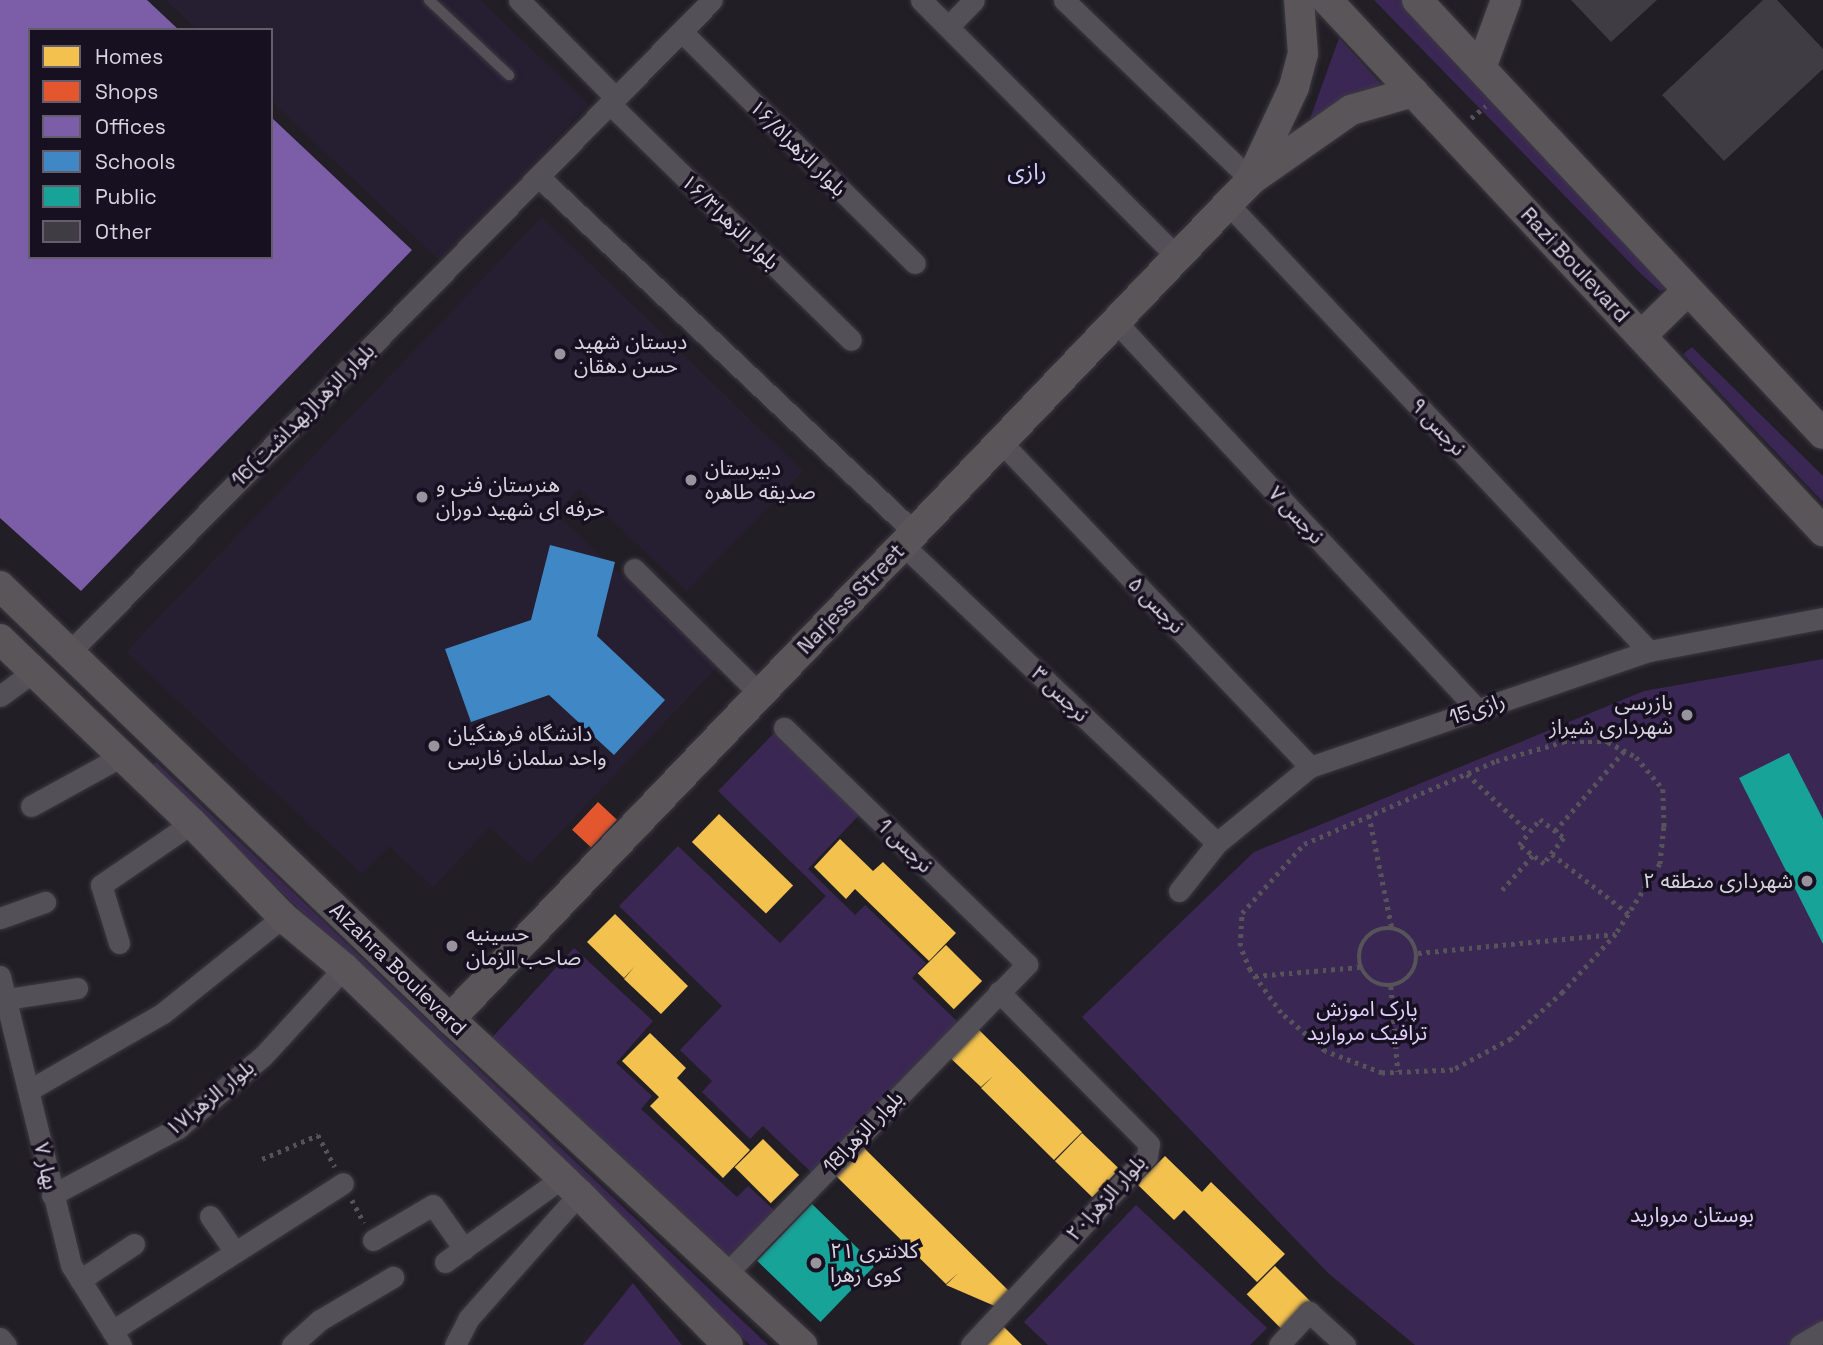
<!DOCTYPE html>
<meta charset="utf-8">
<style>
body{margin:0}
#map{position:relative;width:1823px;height:1345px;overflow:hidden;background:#211e26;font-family:"Space Grotesk","Noto Sans Arabic",sans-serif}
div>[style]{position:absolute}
.built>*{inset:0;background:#261f32}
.green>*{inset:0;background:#3b2754}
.homes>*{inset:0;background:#f2c14e;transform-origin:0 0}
.shops>*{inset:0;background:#e4572e;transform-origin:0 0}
.offices>*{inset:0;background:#7b5ea7}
.schools>*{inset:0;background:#3f88c5}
.public>*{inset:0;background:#17a398;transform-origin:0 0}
.building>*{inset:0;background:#3f3c43}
.path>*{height:4.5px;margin-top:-2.25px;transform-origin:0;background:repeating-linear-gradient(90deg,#565459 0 3.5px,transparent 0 8.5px)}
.path>.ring{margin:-2.25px;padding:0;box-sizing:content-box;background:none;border:4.5px solid #565459;border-radius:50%}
.roads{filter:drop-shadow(0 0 2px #3c3941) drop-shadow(0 0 2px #3c3941)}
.lane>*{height:10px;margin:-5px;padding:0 5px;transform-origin:5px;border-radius:5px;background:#535057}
.street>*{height:21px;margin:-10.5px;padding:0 10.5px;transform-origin:10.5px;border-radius:10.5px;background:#535057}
.secondary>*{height:30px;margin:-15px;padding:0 15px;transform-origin:15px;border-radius:15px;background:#5a5558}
.dots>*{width:19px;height:19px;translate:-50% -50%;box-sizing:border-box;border:4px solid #171020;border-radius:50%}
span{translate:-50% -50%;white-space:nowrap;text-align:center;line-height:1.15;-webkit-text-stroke:7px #171020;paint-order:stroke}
.street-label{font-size:21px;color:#d7d4df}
.poi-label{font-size:21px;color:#d7d4df}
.left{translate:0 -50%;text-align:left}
.right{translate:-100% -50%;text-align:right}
.park-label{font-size:21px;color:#e0d0fb}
.neighbourhood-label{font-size:23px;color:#ced2fd}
.legend{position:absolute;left:28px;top:28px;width:245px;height:231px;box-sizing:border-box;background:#171020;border:2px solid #645e6c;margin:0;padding:9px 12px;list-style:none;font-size:21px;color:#d7d4df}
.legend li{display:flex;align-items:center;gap:14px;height:35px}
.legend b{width:35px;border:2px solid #645e6c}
</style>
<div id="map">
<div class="built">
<div style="clip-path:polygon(166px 0,480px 0,589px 104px,439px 260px,271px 101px,271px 30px,197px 30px)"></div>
<div style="clip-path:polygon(542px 217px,803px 471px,687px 591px,579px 489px,556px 514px,718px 666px,530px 864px,490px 827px,433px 887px,389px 846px,362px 874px,126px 652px)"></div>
</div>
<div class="green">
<div style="clip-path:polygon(1374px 0,1401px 0,1670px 287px,1660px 291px,1640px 273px)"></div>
<div style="clip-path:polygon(1339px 38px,1382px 85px,1352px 94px,1310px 119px)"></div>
<div style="clip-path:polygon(1692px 347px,1823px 476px,1823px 502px,1683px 354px)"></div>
<div style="clip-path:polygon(1823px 659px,1823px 1345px,1415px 1345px,1328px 1273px,1082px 1017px,1254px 852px,1644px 691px)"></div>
<div style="clip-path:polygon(776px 731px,861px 813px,808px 869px,855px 915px,865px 905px,926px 963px,912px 978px,959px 1023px,813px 1174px,763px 1126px,750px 1139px,702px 1092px,712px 1081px,680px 1050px,722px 1006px,619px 906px,678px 846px,780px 943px,826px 896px,718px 791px)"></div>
<div style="clip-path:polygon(156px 762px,768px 1345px,750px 1345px,151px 766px)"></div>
<div style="clip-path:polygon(574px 948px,653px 1021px,616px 1063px,652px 1096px,641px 1109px,737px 1197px,748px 1186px,775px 1211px,728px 1262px,487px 1043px)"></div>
<div style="clip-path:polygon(1136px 1205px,1267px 1328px,1250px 1345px,1048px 1345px,1024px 1322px)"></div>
<div style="clip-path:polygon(633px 1283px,682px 1345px,583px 1345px)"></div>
</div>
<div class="homes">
<div style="left:719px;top:814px;width:103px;height:39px;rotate:44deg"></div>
<div style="clip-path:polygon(840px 839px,873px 871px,883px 862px,956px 933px,929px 961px,855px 889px,846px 899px,814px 867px)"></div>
<div style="clip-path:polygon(615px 914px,688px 986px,661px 1014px,624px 979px,635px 966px,624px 978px,587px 942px)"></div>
<div style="left:946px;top:945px;width:51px;height:40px;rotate:45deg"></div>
<div style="clip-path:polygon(972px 1023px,1082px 1132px,1054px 1160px,981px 1088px,993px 1076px,981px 1087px,944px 1052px)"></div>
<div style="clip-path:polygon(650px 1033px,686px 1068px,677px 1078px,750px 1150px,723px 1178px,650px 1106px,659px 1097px,622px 1061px)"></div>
<div style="left:1082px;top:1133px;width:52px;height:39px;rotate:44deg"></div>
<div style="left:763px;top:1139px;width:51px;height:40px;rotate:45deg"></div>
<div style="clip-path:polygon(863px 1147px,1010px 1292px,997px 1307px,946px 1285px,958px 1273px,946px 1284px,835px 1175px)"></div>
<div style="clip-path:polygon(1165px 1156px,1202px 1192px,1211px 1182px,1285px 1254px,1257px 1282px,1184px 1210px,1174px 1220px,1137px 1184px)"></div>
<div style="left:1275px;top:1266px;width:51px;height:40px;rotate:45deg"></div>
<div style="clip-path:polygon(1004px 1327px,1022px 1345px,986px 1345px)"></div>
</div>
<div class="shops">
<div style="left:598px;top:802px;width:26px;height:38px;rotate:43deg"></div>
</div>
<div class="offices">
<div style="clip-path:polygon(0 0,147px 0,179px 30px,30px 30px,30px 257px,271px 257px,271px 117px,412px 250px,81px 591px,0 518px)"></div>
</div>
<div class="schools">
<div style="clip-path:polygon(550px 545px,615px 562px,597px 636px,665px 700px,614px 755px,549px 695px,471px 722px,445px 649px,531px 620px)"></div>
</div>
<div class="public">
<div style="clip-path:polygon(1789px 753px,1823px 819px,1823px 944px,1739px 778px)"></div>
<div style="left:812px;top:1204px;width:88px;height:79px;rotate:44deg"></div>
</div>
<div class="building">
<div style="clip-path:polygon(1571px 0,1657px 0,1611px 42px)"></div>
<div style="clip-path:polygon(1763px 0,1777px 0,1823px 49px,1823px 69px,1724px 161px,1662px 95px)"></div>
</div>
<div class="path">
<div style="left:1471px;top:118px;width:19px;rotate:-39deg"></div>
<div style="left:1563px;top:742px;width:45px"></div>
<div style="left:1608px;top:742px;width:32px;rotate:28deg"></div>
<div style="left:1636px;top:757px;width:42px;rotate:49.8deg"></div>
<div style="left:1663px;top:789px;width:38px;rotate:88deg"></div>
<div style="left:1664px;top:827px;width:37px;rotate:96deg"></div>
<div style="left:1660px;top:864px;width:83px;rotate:122.2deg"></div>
<div style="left:1616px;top:934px;width:79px;rotate:132.4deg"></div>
<div style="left:1563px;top:992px;width:70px;rotate:137.9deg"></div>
<div style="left:1511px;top:1039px;width:66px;rotate:151.9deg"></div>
<div style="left:1453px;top:1070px;width:71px;rotate:177.6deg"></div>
<div style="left:1382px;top:1073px;width:61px;rotate:-158.9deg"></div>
<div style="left:1325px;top:1051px;width:58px;rotate:-139.2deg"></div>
<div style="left:1281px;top:1013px;width:53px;rotate:-125.8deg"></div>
<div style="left:1250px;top:970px;width:26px;rotate:-113deg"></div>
<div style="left:1240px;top:946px;width:33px;rotate:-87deg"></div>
<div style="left:1242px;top:913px;width:93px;rotate:-48.1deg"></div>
<div style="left:1304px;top:844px;width:209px;rotate:-23.4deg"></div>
<div style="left:1496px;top:761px;width:70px;rotate:-15.8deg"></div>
<div style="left:1467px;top:774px;width:85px;rotate:43.1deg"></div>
<div style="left:1369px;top:815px;width:115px;rotate:78.5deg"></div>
<div style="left:1540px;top:819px;width:31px;rotate:38deg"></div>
<div style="left:1564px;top:838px;width:33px;rotate:128deg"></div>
<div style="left:1544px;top:864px;width:31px;rotate:-143deg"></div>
<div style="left:1519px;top:845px;width:33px;rotate:-51deg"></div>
<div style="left:1555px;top:831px;width:106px;rotate:-49.2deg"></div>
<div style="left:1552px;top:854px;width:98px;rotate:37.9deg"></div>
<div style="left:1502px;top:890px;width:47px;rotate:-48.5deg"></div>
<div class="ring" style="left:1359px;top:928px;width:53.5px;height:53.5px"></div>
<div style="left:1418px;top:953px;width:198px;rotate:-5.5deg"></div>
<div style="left:1255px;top:976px;width:105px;rotate:-4.9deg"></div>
<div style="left:1391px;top:986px;width:86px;rotate:85.3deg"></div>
<div style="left:262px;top:1159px;width:61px;rotate:-23.2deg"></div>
<div style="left:318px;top:1135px;width:36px;rotate:62deg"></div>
<div style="left:352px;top:1200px;width:26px;rotate:62deg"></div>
</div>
<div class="roads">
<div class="lane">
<div style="left:429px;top:0;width:110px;rotate:43.2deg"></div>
</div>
<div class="street">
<div style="left:519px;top:0;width:138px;rotate:45.3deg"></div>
<div style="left:921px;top:0;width:363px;rotate:45.1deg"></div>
<div style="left:1064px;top:0;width:260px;rotate:43.9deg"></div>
<div style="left:948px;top:27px;width:37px;rotate:-46deg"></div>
<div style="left:682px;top:32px;width:328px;rotate:44.8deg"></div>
<div style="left:610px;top:104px;width:337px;rotate:44.4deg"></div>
<div style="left:538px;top:176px;width:519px;rotate:43.44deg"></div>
<div style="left:1228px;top:204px;width:614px;rotate:46.72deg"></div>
<div style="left:1116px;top:322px;width:529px;rotate:46.99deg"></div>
<div style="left:1001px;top:442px;width:448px;rotate:46.4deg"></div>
<div style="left:903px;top:545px;width:433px;rotate:43.5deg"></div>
<div style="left:634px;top:569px;width:177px;rotate:44.8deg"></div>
<div style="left:69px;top:653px;width:916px;rotate:-45.44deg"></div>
<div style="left:0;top:696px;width:42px;rotate:-36.3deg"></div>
<div style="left:31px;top:806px;width:104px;rotate:-28.8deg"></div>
<div style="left:1179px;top:891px;width:61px;rotate:-51.6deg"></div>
<div style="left:1217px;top:843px;width:120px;rotate:-39.3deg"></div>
<div style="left:1310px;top:767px;width:358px;rotate:-18.9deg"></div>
<div style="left:1649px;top:651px;width:177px;rotate:-10.7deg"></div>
<div style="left:0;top:918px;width:48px;rotate:-19.6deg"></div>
<div style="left:119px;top:943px;width:61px;rotate:-107.2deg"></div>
<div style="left:101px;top:885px;width:110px;rotate:-34.3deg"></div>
<div style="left:0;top:976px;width:298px;rotate:76.2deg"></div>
<div style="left:71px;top:1265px;width:94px;rotate:58deg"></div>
<div style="left:7px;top:999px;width:71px;rotate:-8.9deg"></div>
<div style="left:31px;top:1089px;width:152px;rotate:-29.9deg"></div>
<div style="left:163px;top:1013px;width:154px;rotate:-38.7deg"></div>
<div style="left:52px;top:1195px;width:143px;rotate:-28deg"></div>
<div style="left:178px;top:1128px;width:111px;rotate:-40.3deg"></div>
<div style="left:263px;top:1056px;width:120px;rotate:-47.4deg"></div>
<div style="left:210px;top:1216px;width:44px;rotate:55.2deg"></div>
<div style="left:373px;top:1240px;width:69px;rotate:-30.3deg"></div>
<div style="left:433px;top:1205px;width:54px;rotate:54.8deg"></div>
<div style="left:445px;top:1262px;width:144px;rotate:-35.7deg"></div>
<div style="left:727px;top:1273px;width:431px;rotate:-45.8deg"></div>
<div style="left:1027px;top:964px;width:339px;rotate:-135.8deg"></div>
<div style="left:80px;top:1280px;width:65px;rotate:-33.7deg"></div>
<div style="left:112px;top:1331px;width:274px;rotate:-32.6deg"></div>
<div style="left:0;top:1338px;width:9px;rotate:49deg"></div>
<div style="left:292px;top:1345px;width:38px;rotate:-42deg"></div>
<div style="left:320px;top:1320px;width:85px;rotate:-30.5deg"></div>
<div style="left:455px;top:1345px;width:29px;rotate:-63deg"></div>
<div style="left:468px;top:1319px;width:167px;rotate:-48.4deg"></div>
<div style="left:971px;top:1345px;width:258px;rotate:-47deg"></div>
<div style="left:1147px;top:1156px;width:12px;rotate:-81deg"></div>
<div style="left:1149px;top:1144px;width:214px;rotate:-134.6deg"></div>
<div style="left:1279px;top:1345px;width:45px;rotate:-47.7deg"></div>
<div style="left:1309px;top:1312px;width:49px;rotate:42.5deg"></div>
<div style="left:1800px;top:1345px;width:27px;rotate:-31deg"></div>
</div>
<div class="secondary">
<div style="left:1327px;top:0;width:727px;rotate:46.95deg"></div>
<div style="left:1417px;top:0;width:594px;rotate:46.91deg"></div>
<div style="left:1481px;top:68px;width:72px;rotate:-69.8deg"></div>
<div style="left:1251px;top:179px;width:102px;rotate:-64.9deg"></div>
<div style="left:1294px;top:87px;width:34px;rotate:-75deg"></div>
<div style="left:1303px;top:54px;width:54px;rotate:-94.2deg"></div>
<div style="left:1641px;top:336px;width:63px;rotate:-44.4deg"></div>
<div style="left:0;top:586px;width:624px;rotate:43.9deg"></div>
<div style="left:450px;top:1019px;width:480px;rotate:42.8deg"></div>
<div style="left:0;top:639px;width:266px;rotate:43.8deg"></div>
<div style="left:192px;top:823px;width:131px;rotate:45.9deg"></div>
<div style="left:283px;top:917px;width:80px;rotate:39.9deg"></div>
<div style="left:344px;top:968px;width:326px;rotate:43.9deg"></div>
<div style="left:579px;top:1194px;width:212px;rotate:45.4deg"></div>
<div style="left:450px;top:1019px;width:1160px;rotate:-46.33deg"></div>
<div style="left:1251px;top:180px;width:122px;rotate:-35deg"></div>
<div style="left:1351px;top:110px;width:65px;rotate:-16.2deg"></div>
</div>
</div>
<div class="dots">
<div style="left:560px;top:354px;background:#97949e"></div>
<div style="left:691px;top:480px;background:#97949e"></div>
<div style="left:422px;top:497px;background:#97949e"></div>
<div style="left:1687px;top:715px;background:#97949e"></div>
<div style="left:434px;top:746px;background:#97949e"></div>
<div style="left:1807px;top:881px;background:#97949e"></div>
<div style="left:452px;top:946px;background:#97949e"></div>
<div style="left:816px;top:1263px;background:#97949e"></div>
</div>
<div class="street-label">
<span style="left:798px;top:148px;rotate:45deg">بلوار الزهرا۱۶/۵</span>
<span style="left:730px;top:222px;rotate:44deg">بلوار الزهرا۱۶/۳</span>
<span style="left:1575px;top:265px;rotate:47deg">Razi Boulevard</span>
<span style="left:303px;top:415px;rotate:-45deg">16بلوار الزهرا(بهداشت)</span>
<span style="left:1438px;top:427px;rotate:47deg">نرجس ۹</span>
<span style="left:1296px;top:515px;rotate:47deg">نرجس ۷</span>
<span style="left:851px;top:599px;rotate:-46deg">Narjess Street</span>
<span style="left:1156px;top:605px;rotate:46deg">نرجس ۵</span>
<span style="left:1060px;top:694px;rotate:44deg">نرجس ۳</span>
<span style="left:1477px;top:709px;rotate:-19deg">15رازی</span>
<span style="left:905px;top:846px;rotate:44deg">1 نرجس</span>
<span style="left:398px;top:969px;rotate:44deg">Alzahra Boulevard</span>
<span style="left:210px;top:1098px;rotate:-39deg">بلوار الزهرا۱۷</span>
<span style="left:863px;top:1132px;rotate:-46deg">18بلوار الزهرا</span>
<span style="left:46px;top:1166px;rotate:78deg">بهار ۷</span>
<span style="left:1106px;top:1198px;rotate:-48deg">بلوار الزهرا۲۰</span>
</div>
<div class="poi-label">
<span class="left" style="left:574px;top:354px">دبستان شهید<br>حسن دهقان</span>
<span class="left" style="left:705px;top:480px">دبیرستان<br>صدیقه طاهره</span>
<span class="left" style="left:436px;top:497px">هنرستان فنی و<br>حرفه ای شهید دوران</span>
<span class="right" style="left:1673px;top:715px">بازرسی<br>شهرداری شیراز</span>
<span class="left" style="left:448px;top:746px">دانشگاه فرهنگیان<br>واحد سلمان فارسی</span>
<span class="right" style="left:1793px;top:881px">شهرداری منطقه ۲</span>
<span class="left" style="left:466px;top:946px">حسینیه<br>صاحب الزمان</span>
<span class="left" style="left:830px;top:1263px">کلانتری ۲۱<br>کوی زهرا</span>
</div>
<div class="park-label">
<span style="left:1367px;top:1021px">پارک اموزش<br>ترافیک مروارید</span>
<span style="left:1692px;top:1215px">بوستان مروارید</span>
</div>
<div class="neighbourhood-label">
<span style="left:1027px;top:171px">رازی</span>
</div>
<ul class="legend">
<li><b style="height:19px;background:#f2c14e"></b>Homes</li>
<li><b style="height:19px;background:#e4572e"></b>Shops</li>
<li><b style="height:19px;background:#7b5ea7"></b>Offices</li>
<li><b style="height:19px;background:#3f88c5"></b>Schools</li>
<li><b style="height:19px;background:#17a398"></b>Public</li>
<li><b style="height:19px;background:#3f3c43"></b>Other</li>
</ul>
</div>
